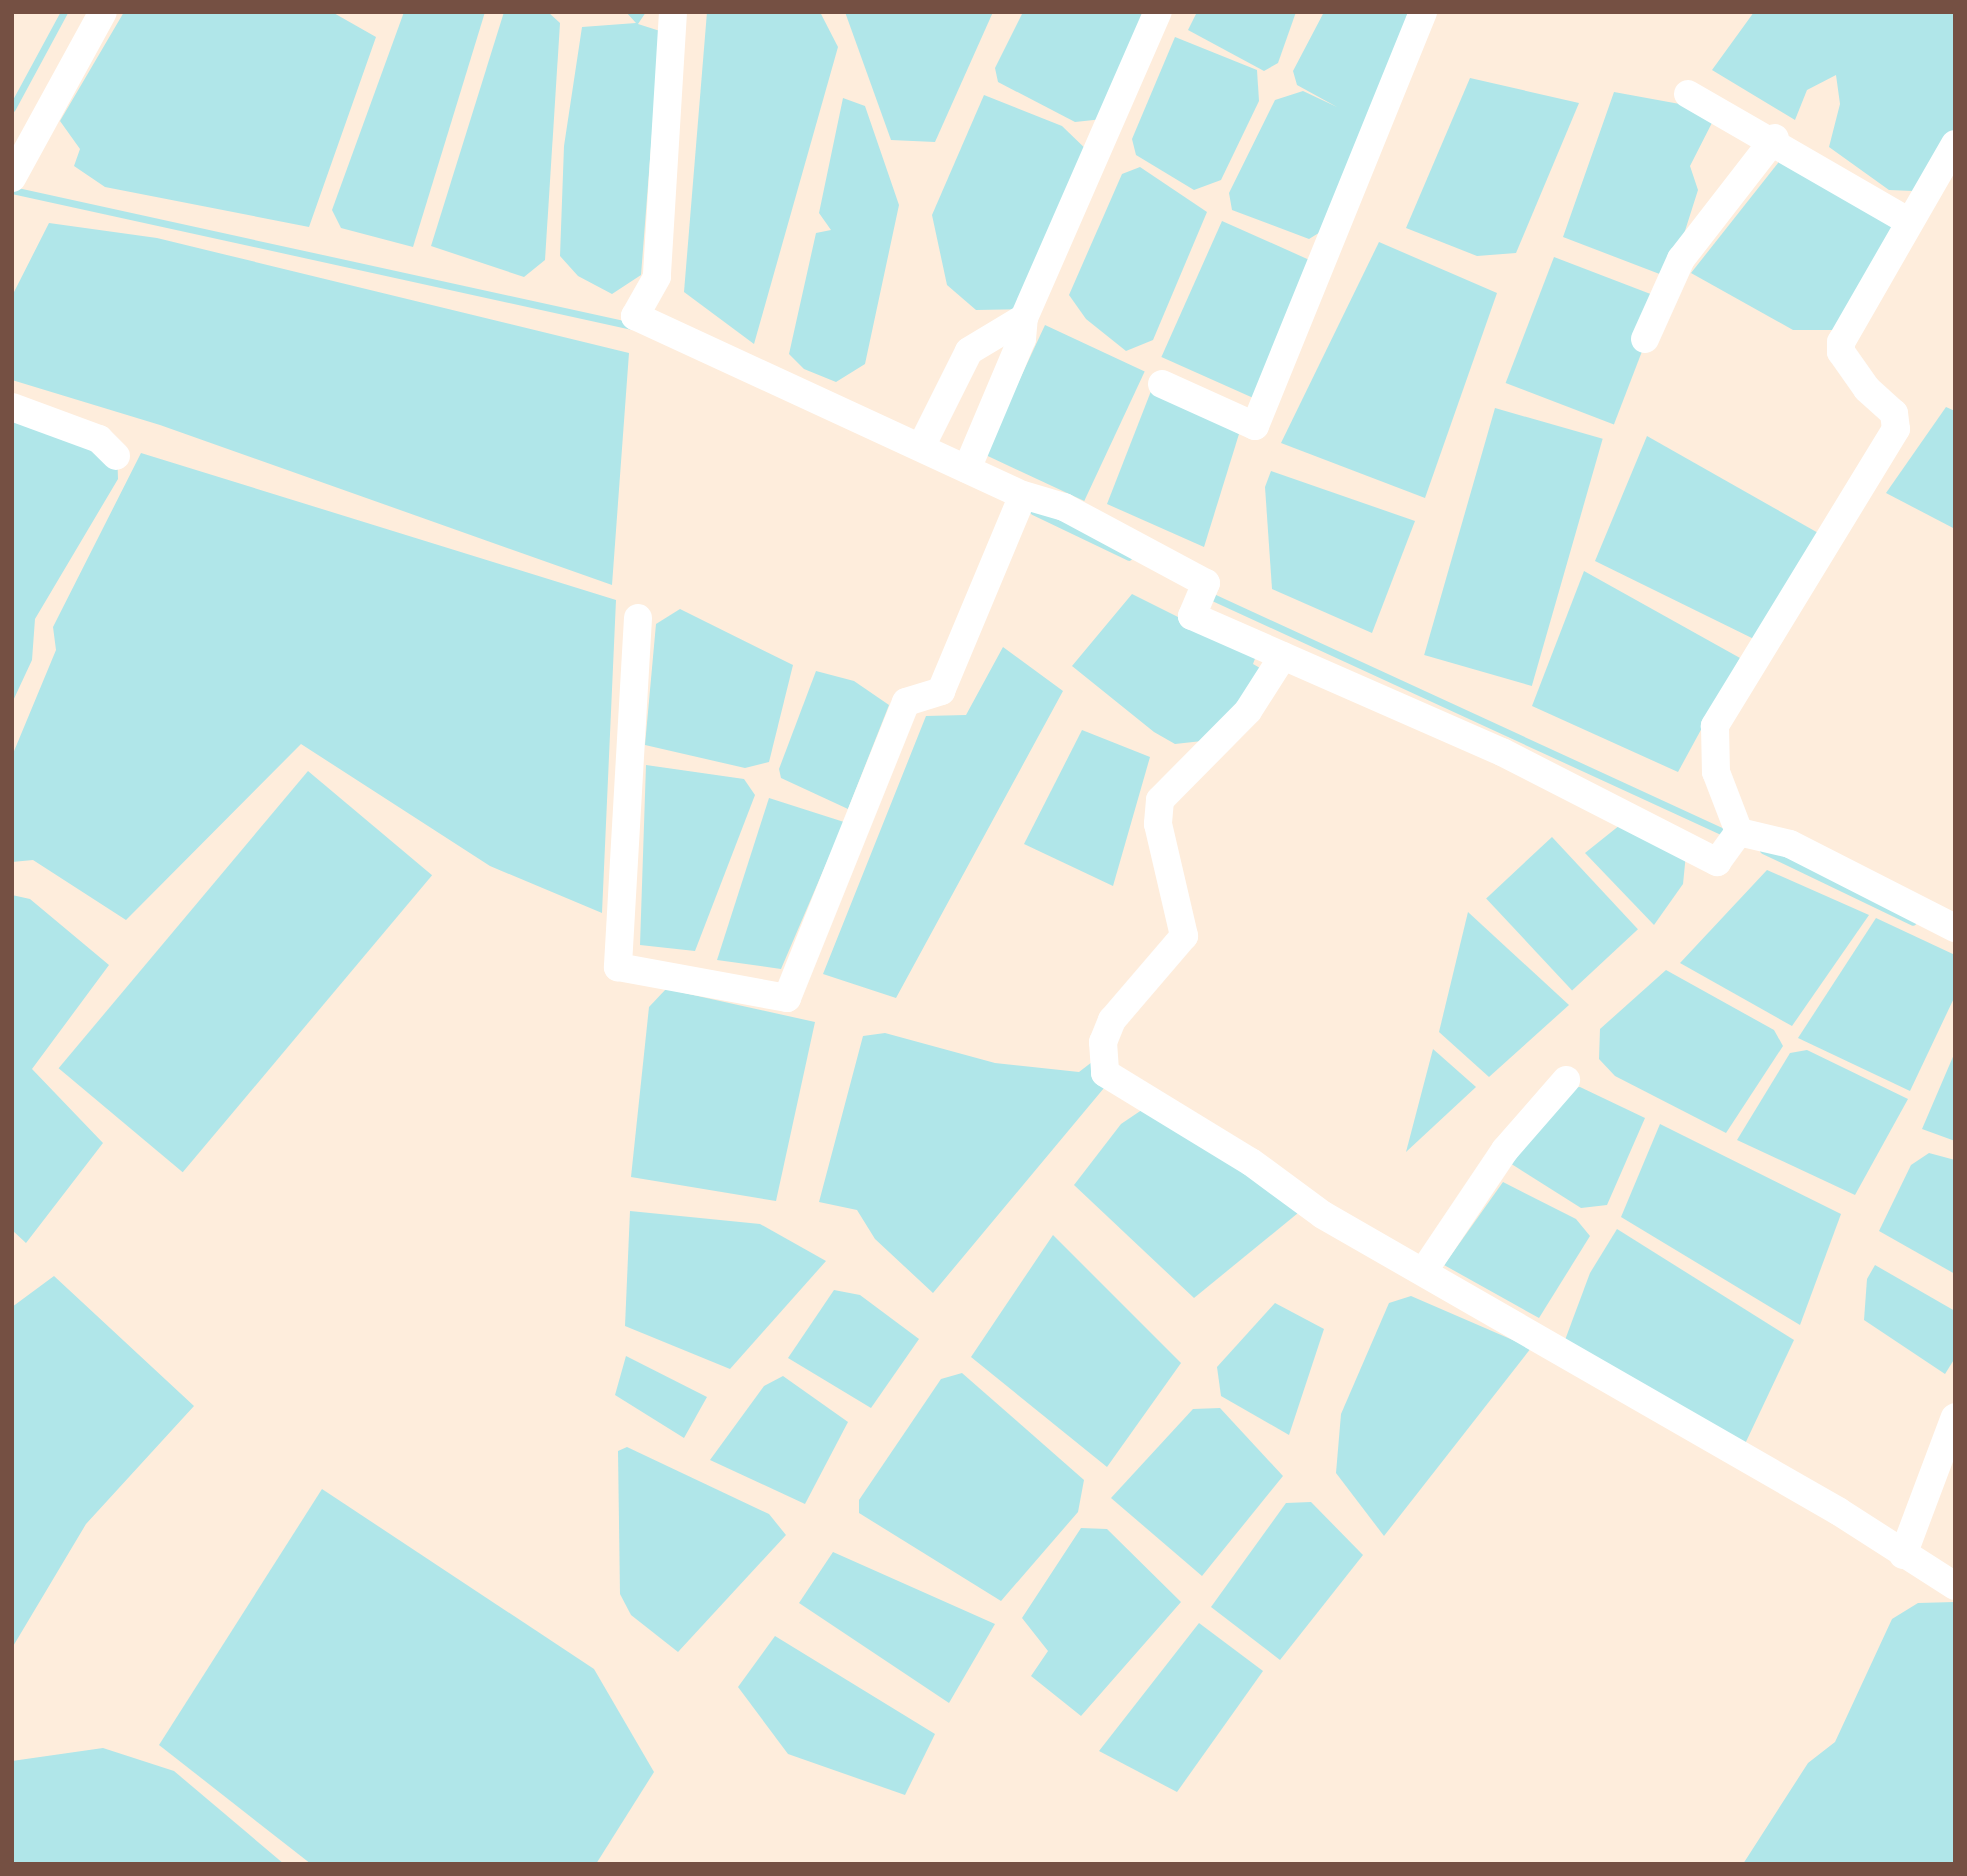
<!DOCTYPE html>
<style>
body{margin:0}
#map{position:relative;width:1967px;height:1876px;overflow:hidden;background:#feeddc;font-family:"Roboto Condensed",sans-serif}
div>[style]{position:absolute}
.water>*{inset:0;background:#b0e6e9;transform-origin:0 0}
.stream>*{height:7px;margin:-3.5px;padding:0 3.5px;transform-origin:3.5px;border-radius:3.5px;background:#b0e6e9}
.minor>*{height:28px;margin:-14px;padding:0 14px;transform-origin:14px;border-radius:14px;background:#fff}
span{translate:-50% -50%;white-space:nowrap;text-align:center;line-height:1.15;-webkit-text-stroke:7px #fff2e4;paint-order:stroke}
.frame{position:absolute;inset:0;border:14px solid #755043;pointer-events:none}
</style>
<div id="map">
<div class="water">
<div style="clip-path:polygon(124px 12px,332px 12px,376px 37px,309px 227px,105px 187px,74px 166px,80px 149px,60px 121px)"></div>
<div style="clip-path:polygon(404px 12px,485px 12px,413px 247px,341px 228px,332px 210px)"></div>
<div style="clip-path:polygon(504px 12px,548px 12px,560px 23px,545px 260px,524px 277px,431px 246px)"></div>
<div style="clip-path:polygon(626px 12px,646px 12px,638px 24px,660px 31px,641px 275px,612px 294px,578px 276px,560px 256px,564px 146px,582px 27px,636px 23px)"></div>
<div style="clip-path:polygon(707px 12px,820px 12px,838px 47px,754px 344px,684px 292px)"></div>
<div style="clip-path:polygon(845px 12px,993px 12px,935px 142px,891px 140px)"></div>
<div style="clip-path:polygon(1023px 12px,1150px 12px,1103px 119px,1075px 122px,998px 82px,995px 68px)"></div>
<div style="clip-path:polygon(1197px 12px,1296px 12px,1278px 63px,1264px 71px,1188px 30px)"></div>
<div style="clip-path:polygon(1324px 12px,1408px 13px,1330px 226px,1309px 239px,1232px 210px,1229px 193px,1275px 100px,1303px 91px,1337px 107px,1297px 85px,1293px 71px)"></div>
<div style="clip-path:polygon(1754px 12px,1955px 12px,1955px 131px,1914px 191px,1889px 190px,1829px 147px,1840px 104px,1836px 75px,1807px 90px,1795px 120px,1712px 70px)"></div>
<div style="clip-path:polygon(1175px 37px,1257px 70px,1259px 101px,1221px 180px,1194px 190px,1136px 155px,1132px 139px)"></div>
<div style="clip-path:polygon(1470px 78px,1579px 103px,1516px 253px,1477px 256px,1406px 228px)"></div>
<div style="clip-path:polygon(1614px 92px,1718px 111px,1690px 166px,1698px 190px,1670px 278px,1563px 237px)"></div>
<div style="clip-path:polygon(984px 95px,1062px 126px,1091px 154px,1024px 309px,976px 310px,947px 285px,932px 215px)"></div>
<div style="clip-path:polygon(843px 98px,865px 106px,899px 205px,865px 364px,836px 382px,804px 369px,789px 354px,816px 233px,831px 230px,819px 213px)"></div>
<div style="clip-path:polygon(1786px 153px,1895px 223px,1833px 330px,1793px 330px,1691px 273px)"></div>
<div style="clip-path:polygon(1140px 167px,1207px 212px,1153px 340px,1126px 351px,1086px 319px,1069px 295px,1122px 174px)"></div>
<div style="left:1222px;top:221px;width:100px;height:149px;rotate:24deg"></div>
<div style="clip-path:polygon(49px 223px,157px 238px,629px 353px,612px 585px,160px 425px,12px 380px,12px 296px)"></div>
<div style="clip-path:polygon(1379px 242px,1497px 293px,1425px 498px,1281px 443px)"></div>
<div style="left:1554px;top:257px;width:116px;height:135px;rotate:21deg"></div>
<div style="left:1045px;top:325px;width:110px;height:143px;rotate:25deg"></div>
<div style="clip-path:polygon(1153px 386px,1239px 434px,1204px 547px,1107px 504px)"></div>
<div style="clip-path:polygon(1946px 407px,1955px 411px,1955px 529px,1886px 493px)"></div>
<div style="left:1495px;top:408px;width:112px;height:257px;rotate:16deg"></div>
<div style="clip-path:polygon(12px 418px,117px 449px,118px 479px,35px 619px,32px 660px,12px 703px)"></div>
<div style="clip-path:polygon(1647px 436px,1820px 534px,1762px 643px,1595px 561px)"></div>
<div style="clip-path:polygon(141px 453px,616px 600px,602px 913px,490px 866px,301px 744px,126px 920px,33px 860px,12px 862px,12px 756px,56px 650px,53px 627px)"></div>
<div style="clip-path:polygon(1271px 471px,1415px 521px,1372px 633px,1272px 589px,1265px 487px)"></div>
<div style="clip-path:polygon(1584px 571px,1740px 658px,1678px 772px,1532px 706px)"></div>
<div style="clip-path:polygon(1132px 594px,1256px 656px,1253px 664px,1267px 672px,1202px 741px,1175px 744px,1154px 732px,1072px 666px)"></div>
<div style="clip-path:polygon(680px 609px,793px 665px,769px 762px,745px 768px,645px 745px,656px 624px)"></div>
<div style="clip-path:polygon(1003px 647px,1063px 691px,896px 998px,823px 974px,926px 716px,966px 715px)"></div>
<div style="clip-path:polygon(816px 671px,854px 681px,889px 705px,848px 809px,781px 778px,779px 769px)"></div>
<div style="clip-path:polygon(1082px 730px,1150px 757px,1113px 886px,1024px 844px)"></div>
<div style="clip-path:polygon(646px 765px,744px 779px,755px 795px,695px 951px,640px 945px)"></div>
<div style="left:308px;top:771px;width:162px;height:388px;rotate:40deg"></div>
<div style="clip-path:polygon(769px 798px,844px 822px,781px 969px,717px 960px)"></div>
<div style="clip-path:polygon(1620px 825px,1686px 854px,1683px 884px,1654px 925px,1585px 853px)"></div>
<div style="left:1552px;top:837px;width:126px;height:90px;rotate:47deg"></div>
<div style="clip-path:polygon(1767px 870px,1869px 915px,1792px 1026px,1680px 963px)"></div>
<div style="clip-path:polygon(12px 895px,30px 899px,109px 965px,32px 1069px,103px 1143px,26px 1243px,12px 1230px)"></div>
<div style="clip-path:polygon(1468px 912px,1569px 1005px,1489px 1077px,1439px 1032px)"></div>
<div style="clip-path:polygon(1876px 918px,1955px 955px,1955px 996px,1910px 1091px,1798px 1038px)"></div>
<div style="clip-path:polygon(1666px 970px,1774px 1030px,1783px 1046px,1726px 1133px,1615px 1076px,1599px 1059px,1600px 1029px)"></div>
<div style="clip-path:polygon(666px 989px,815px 1022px,776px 1201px,631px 1177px,649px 1007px)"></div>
<div style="clip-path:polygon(885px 1033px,995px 1063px,1079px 1072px,1092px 1062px,1104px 1088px,933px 1293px,875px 1239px,857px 1210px,819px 1202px,863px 1036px)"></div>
<div style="clip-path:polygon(1433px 1049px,1476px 1087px,1406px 1152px)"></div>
<div style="clip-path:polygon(1807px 1050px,1908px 1099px,1855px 1195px,1737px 1140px,1790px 1053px)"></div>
<div style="clip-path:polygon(1955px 1052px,1955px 1141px,1922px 1129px)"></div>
<div style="clip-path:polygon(1580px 1087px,1645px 1118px,1607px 1205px,1581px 1208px,1502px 1158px,1552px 1090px)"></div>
<div style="clip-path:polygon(1155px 1101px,1298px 1213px,1194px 1298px,1074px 1185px,1121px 1124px)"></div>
<div style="clip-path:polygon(1660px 1124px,1841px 1214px,1800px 1325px,1621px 1217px)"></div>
<div style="clip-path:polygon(1929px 1153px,1955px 1160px,1955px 1274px,1879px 1231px,1911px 1165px)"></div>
<div style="clip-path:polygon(1503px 1182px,1576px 1219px,1590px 1236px,1539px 1318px,1444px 1265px)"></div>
<div style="clip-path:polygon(630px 1211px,760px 1224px,826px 1261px,730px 1369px,625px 1326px)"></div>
<div style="clip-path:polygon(1617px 1229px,1794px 1340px,1744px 1446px,1565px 1340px,1590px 1273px)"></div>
<div style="clip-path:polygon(1053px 1235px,1181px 1363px,1107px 1467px,971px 1357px)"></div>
<div style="clip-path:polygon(1875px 1265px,1955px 1311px,1955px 1358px,1945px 1374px,1864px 1320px,1867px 1279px)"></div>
<div style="clip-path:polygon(54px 1276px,194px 1406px,86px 1524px,12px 1648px,12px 1307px)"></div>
<div style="clip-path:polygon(834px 1290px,860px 1295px,919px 1339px,871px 1408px,788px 1358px)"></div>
<div style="clip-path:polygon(1411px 1296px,1531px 1348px,1384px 1536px,1336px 1473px,1341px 1414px,1389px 1303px)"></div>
<div style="clip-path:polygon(1275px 1303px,1324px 1329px,1289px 1435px,1221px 1396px,1217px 1367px)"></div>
<div style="clip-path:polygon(626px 1356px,707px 1397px,684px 1438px,615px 1395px)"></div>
<div style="clip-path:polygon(962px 1373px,1084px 1480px,1078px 1512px,1001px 1601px,859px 1513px,859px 1500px,941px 1379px)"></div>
<div style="clip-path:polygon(783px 1376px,848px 1422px,805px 1504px,710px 1460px,764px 1386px)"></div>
<div style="clip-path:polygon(1220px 1408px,1283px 1476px,1202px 1576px,1111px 1498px,1193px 1409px)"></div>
<div style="clip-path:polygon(627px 1447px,769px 1514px,786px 1535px,678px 1652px,631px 1615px,620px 1594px,618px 1451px)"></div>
<div style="clip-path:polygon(322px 1489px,594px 1669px,654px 1772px,596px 1864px,311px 1864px,159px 1745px)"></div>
<div style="clip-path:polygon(1311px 1502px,1363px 1555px,1280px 1660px,1211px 1607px,1286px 1503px)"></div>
<div style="clip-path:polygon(1081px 1528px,1107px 1529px,1181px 1602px,1081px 1716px,1031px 1676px,1048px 1651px,1022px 1618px)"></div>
<div style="clip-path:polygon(833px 1552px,995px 1624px,949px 1703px,799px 1603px)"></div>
<div style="clip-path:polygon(1955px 1602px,1955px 1864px,1743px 1864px,1808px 1763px,1835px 1742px,1892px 1619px,1918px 1603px)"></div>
<div style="clip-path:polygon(1199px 1623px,1263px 1671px,1177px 1792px,1099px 1751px)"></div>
<div style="clip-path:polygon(775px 1636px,935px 1734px,905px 1795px,788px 1754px,738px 1687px)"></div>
<div style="clip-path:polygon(103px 1748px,174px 1771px,284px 1864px,12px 1864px,12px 1761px)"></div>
</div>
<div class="stream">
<div style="left:12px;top:108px;width:109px;rotate:-61.6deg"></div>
<div style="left:12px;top:190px;width:635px;rotate:12.37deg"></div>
<div style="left:1033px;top:511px;width:106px;rotate:25.6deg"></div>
<div style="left:1206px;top:594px;width:577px;rotate:24.7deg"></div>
<div style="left:1763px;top:850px;width:166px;rotate:25.6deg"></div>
</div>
<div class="minor">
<div style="left:673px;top:12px;width:265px;rotate:93.5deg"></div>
<div style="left:657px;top:277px;width:45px;rotate:119.4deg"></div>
<div style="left:635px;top:316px;width:427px;rotate:24.8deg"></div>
<div style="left:1023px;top:495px;width:43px;rotate:16.3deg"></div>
<div style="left:1064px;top:507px;width:161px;rotate:28.2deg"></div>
<div style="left:1206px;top:583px;width:36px;rotate:113deg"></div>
<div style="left:1192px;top:616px;width:339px;rotate:23.7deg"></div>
<div style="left:1502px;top:752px;width:242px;rotate:27.1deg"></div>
<div style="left:1717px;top:862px;width:37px;rotate:-54deg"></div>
<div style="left:1688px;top:94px;width:254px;rotate:30deg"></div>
<div style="left:1955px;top:144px;width:228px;rotate:119.9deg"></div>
<div style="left:1841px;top:342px;width:10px;rotate:90deg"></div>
<div style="left:1841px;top:352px;width:45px;rotate:54.9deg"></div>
<div style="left:1867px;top:389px;width:36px;rotate:42deg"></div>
<div style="left:1894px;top:413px;width:16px;rotate:83deg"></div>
<div style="left:1896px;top:429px;width:348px;rotate:121.4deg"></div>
<div style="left:1715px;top:726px;width:46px;rotate:88.8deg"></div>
<div style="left:1716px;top:772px;width:64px;rotate:69deg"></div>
<div style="left:1739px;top:832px;width:52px;rotate:13.2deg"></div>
<div style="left:1790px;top:844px;width:185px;rotate:27deg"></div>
<div style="left:12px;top:178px;width:189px;rotate:-61.3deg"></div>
<div style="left:1645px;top:339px;width:88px;rotate:-65.8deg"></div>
<div style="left:1681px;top:259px;width:153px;rotate:-52.2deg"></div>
<div style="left:1162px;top:384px;width:102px;rotate:24.3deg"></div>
<div style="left:1255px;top:426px;width:447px;rotate:-67.9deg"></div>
<div style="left:12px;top:407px;width:93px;rotate:20.2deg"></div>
<div style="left:99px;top:439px;width:24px;rotate:45deg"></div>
<div style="left:921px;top:447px;width:107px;rotate:-63.4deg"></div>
<div style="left:969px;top:351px;width:64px;rotate:-31deg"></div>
<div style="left:1024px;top:318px;width:334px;rotate:-66.4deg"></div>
<div style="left:967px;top:469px;width:141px;rotate:-67.1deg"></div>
<div style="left:1022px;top:339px;width:21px;rotate:-85deg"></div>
<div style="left:638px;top:618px;width:350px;rotate:93.3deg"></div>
<div style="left:618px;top:967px;width:172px;rotate:10.4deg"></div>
<div style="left:787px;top:998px;width:319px;rotate:-68.1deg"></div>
<div style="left:906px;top:702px;width:37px;rotate:-17deg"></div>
<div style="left:941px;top:691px;width:212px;rotate:-67.3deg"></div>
<div style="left:1283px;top:656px;width:65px;rotate:122.5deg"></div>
<div style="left:1248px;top:711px;width:125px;rotate:134.7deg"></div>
<div style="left:1160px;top:800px;width:24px;rotate:95deg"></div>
<div style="left:1158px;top:824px;width:115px;rotate:76.9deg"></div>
<div style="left:1184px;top:936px;width:111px;rotate:130.6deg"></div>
<div style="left:1112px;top:1020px;width:24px;rotate:112deg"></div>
<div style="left:1103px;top:1042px;width:31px;rotate:86deg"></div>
<div style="left:1105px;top:1073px;width:171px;rotate:31.4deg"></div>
<div style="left:1251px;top:1162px;width:89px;rotate:36.4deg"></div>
<div style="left:1323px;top:1215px;width:594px;rotate:29.89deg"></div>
<div style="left:1838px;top:1511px;width:139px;rotate:32.7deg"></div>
<div style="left:1423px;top:1272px;width:147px;rotate:-56.1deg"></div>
<div style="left:1505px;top:1150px;width:93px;rotate:-48.9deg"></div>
<div style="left:1903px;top:1555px;width:147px;rotate:-69.4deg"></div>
</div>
<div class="frame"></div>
</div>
